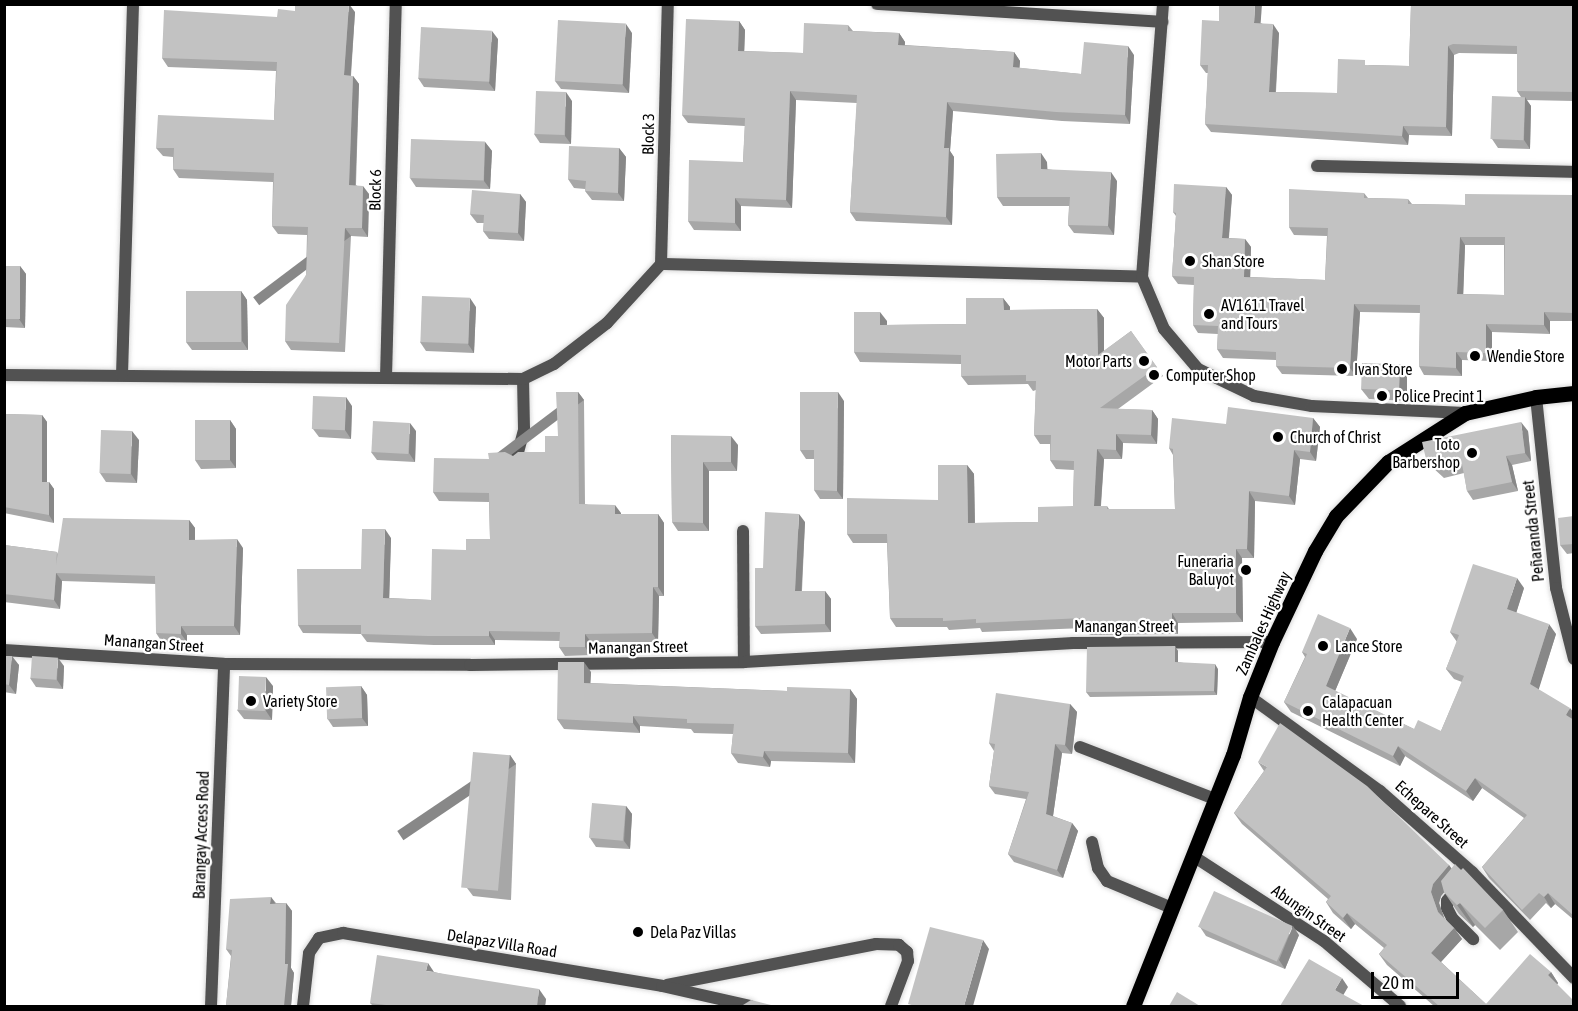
<!DOCTYPE html>
<meta charset="utf-8">
<style>
body{margin:0}
#map{position:relative;width:1578px;height:1011px;overflow:hidden;background:#fff;font-family:"Asap Condensed",sans-serif}
div>[style]{position:absolute}
.roads{filter:drop-shadow(0 0 2px #dbdbdb) drop-shadow(0 0 2px #dbdbdb)}
.service>*{height:12px;margin:-6px;padding:0 6px;transform-origin:6px;border-radius:6px;background:#525252}
.minor>*{height:12px;margin:-6px;padding:0 6px;transform-origin:6px;border-radius:6px;background:#525252}
.primary>*{height:15px;margin:-7.5px;padding:0 7.5px;transform-origin:7.5px;border-radius:7.5px;background:#000}
.wall>*{inset:0;background:#a7a7a7}
.shaded-wall>*{inset:0;background:#888;transform-origin:0 0}
.building>*{inset:0;background:#c2c2c2;transform-origin:0 0}
.dots>*{width:16px;height:16px;translate:-50% -50%;box-sizing:border-box;border:3px solid #fff;border-radius:50%}
span{translate:-50% -50%;white-space:nowrap;text-align:center;line-height:1.15;-webkit-text-stroke:4.5px #fff;paint-order:stroke}
.street-label{font-size:16px;color:#000}
.poi-label{font-size:16px;color:#000}
.left{translate:0 -50%;text-align:left}
.right{translate:-100% -50%;text-align:right}
.frame{position:absolute;inset:0;border:6px solid #000;pointer-events:none}
.scale{position:absolute;left:1371px;top:972px;width:88px;height:27px;box-sizing:border-box;border:3px solid #000;border-top:0;padding-left:8px;font-size:18px;line-height:21px;white-space:nowrap;color:#000;-webkit-text-stroke:4px #fff;paint-order:stroke}
</style>
<div id="map">
<div class="roads">
<div class="service">
<div style="left:517px;top:456px;width:28px;rotate:-75deg"></div>
<div style="left:524px;top:429px;width:50px;rotate:-91.1deg"></div>
<div style="left:743px;top:531px;width:131px;rotate:89.6deg"></div>
<div style="left:1080px;top:747px;width:145px;rotate:21.1deg"></div>
<div style="left:1092px;top:842px;width:27px;rotate:77deg"></div>
<div style="left:1098px;top:868px;width:16px;rotate:55deg"></div>
<div style="left:1107px;top:881px;width:70px;rotate:22.6deg"></div>
<div style="left:1459px;top:886px;width:19px;rotate:129deg"></div>
<div style="left:1447px;top:901px;width:7px;rotate:90deg"></div>
<div style="left:1447px;top:908px;width:11px;rotate:63deg"></div>
<div style="left:1452px;top:918px;width:30px;rotate:45deg"></div>
</div>
<div class="minor">
<div style="left:877px;top:4px;width:286px;rotate:3.6deg"></div>
<div style="left:1317px;top:166px;width:257px;rotate:1.3deg"></div>
<div style="left:661px;top:264px;width:260px;rotate:-88.5deg"></div>
<div style="left:1142px;top:277px;width:274px;rotate:-85.6deg"></div>
<div style="left:4px;top:375px;width:519px;rotate:0.44deg"></div>
<div style="left:523px;top:379px;width:34px;rotate:-26deg"></div>
<div style="left:554px;top:364px;width:67px;rotate:-37.7deg"></div>
<div style="left:607px;top:323px;width:80px;rotate:-47.5deg"></div>
<div style="left:661px;top:264px;width:481px;rotate:1.5deg"></div>
<div style="left:1142px;top:277px;width:56px;rotate:67.1deg"></div>
<div style="left:1164px;top:329px;width:52px;rotate:49.6deg"></div>
<div style="left:1198px;top:369px;width:62px;rotate:25.7deg"></div>
<div style="left:1254px;top:396px;width:59px;rotate:9.8deg"></div>
<div style="left:1312px;top:406px;width:153px;rotate:2.6deg"></div>
<div style="left:122px;top:375px;width:371px;rotate:-88.3deg"></div>
<div style="left:386px;top:377px;width:373px;rotate:-88.5deg"></div>
<div style="left:1536px;top:397px;width:192px;rotate:84deg"></div>
<div style="left:1556px;top:588px;width:73px;rotate:75.8deg"></div>
<div style="left:4px;top:650px;width:220px;rotate:3.6deg"></div>
<div style="left:224px;top:664px;width:246px;rotate:0.2deg"></div>
<div style="left:470px;top:665px;width:274px;rotate:-0.6deg"></div>
<div style="left:744px;top:662px;width:330px;rotate:-3.3deg"></div>
<div style="left:1073px;top:643px;width:199px;rotate:-0.3deg"></div>
<div style="left:1250px;top:697px;width:160px;rotate:35.9deg"></div>
<div style="left:1380px;top:791px;width:123px;rotate:41.4deg"></div>
<div style="left:1472px;top:872px;width:147px;rotate:46.1deg"></div>
<div style="left:1193px;top:856px;width:156px;rotate:33deg"></div>
<div style="left:1324px;top:941px;width:100px;rotate:40.5deg"></div>
<div style="left:667px;top:985px;width:213px;rotate:-11.1deg"></div>
<div style="left:876px;top:944px;width:23px;rotate:2deg"></div>
<div style="left:899px;top:945px;width:11px;rotate:41deg"></div>
<div style="left:907px;top:952px;width:9px;rotate:84deg"></div>
<div style="left:908px;top:961px;width:48px;rotate:110.7deg"></div>
<div style="left:211px;top:1006px;width:342px;rotate:-87.8deg"></div>
<div style="left:303px;top:1006px;width:53px;rotate:-83.5deg"></div>
<div style="left:309px;top:953px;width:18px;rotate:-56deg"></div>
<div style="left:319px;top:938px;width:25px;rotate:-12deg"></div>
<div style="left:343px;top:933px;width:323px;rotate:9.4deg"></div>
<div style="left:662px;top:986px;width:90px;rotate:12.8deg"></div>
</div>
<div class="primary">
<div style="left:1133px;top:1006px;width:270px;rotate:-68.3deg"></div>
<div style="left:1233px;top:755px;width:60px;rotate:-73.7deg"></div>
<div style="left:1250px;top:697px;width:59px;rotate:-68.2deg"></div>
<div style="left:1272px;top:642px;width:101px;rotate:-64.7deg"></div>
<div style="left:1315px;top:551px;width:41px;rotate:-59deg"></div>
<div style="left:1336px;top:516px;width:75px;rotate:-46.1deg"></div>
<div style="left:1388px;top:462px;width:91px;rotate:-32.5deg"></div>
<div style="left:1465px;top:413px;width:73px;rotate:-12.7deg"></div>
<div style="left:1536px;top:397px;width:38px;rotate:-6deg"></div>
</div>
</div>
<div class="wall">
<div style="clip-path:polygon(1411px 4px,1574px 4px,1574px 101px,1526px 100px,1531px 106px,1530px 149px,1498px 148px,1492px 139px,1521px 97px,1517px 91px,1517px 54px,1459px 53px,1454px 55px,1452px 136px,1409px 135px,1408px 145px,1211px 132px,1205px 124px,1208px 73px,1206px 73px,1200px 65px,1219px 21px,1261px 23px,1279px 33px,1276px 92px,1337px 93px,1369px 65px,1409px 66px)"></div>
<div style="clip-path:polygon(295px 11px,355px 12px,351px 76px,353px 76px,359px 84px,356px 185px,369px 194px,368px 237px,351px 236px,345px 352px,291px 350px,285px 341px,306px 275px,307px 235px,278px 234px,272px 226px,273px 182px,179px 178px,173px 169px,173px 157px,163px 156px,156px 148px,274px 120px,276px 71px,168px 67px,162px 58px)"></div>
<div style="clip-path:polygon(739px 21px,745px 30px,744px 51px,803px 53px,848px 25px,853px 31px,899px 33px,905px 42px,905px 45px,1014px 52px,1020px 61px,1019px 68px,1081px 74px,1134px 55px,1130px 124px,1062px 121px,953px 111px,950px 151px,954px 157px,952px 225px,856px 221px,850px 212px,857px 103px,796px 100px,792px 208px,741px 206px,741px 231px,694px 230px,688px 221px,743px 162px,745px 126px,688px 123px,682px 115px)"></div>
<div style="clip-path:polygon(632px 33px,629px 93px,561px 89px,555px 81px)"></div>
<div style="clip-path:polygon(498px 39px,495px 91px,424px 87px,418px 78px)"></div>
<div style="clip-path:polygon(572px 101px,571px 144px,540px 143px,534px 134px)"></div>
<div style="clip-path:polygon(485px 142px,492px 151px,490px 189px,416px 187px,410px 178px)"></div>
<div style="clip-path:polygon(619px 148px,626px 157px,624px 201px,592px 200px,585px 191px,585px 189px,574px 188px,568px 179px)"></div>
<div style="clip-path:polygon(1047px 162px,1047px 169px,1117px 181px,1114px 235px,1074px 233px,1068px 225px,1069px 206px,1003px 206px,997px 197px)"></div>
<div style="clip-path:polygon(evenodd,1226px 187px,1232px 195px,1229px 238px,1245px 239px,1251px 247px,1250px 277px,1325px 280px,1327px 236px,1294px 235px,1289px 227px,1364px 193px,1368px 198px,1408px 199px,1412px 204px,1465px 205px,1574px 195px,1574px 321px,1550px 321px,1550px 334px,1492px 332px,1492px 361px,1462px 360px,1462px 376px,1424px 375px,1419px 366px,1420px 313px,1360px 312px,1356px 376px,1282px 374px,1276px 366px,1276px 360px,1223px 358px,1217px 349px,1218px 334px,1198px 333px,1193px 325px,1194px 285px,1178px 284px,1172px 276px,1176px 216px,1173px 212px,1226px 187px,1465px 245px,1504px 245px,1504px 295px,1463px 294px,1465px 245px)"></div>
<div style="clip-path:polygon(520px 194px,526px 202px,524px 241px,489px 239px,483px 231px,484px 223px,477px 223px,470px 214px)"></div>
<div style="clip-path:polygon(4px 266px,20px 266px,26px 274px,25px 328px,4px 327px)"></div>
<div style="clip-path:polygon(241px 291px,247px 300px,248px 350px,192px 350px,186px 342px)"></div>
<div style="clip-path:polygon(1003px 298px,1010px 307px,1010px 310px,1097px 309px,1104px 318px,1104px 351px,1131px 331px,1163px 376px,1118px 409px,1152px 410px,1158px 419px,1157px 444px,1123px 443px,1122px 459px,1104px 459px,1101px 506px,1107px 506px,1109px 509px,1175px 509px,1173px 455px,1169px 448px,1226px 424px,1313px 418px,1320px 427px,1316px 461px,1300px 459px,1295px 505px,1255px 501px,1254px 558px,1242px 558px,1243px 622px,1178px 623px,1178px 634px,1090px 635px,1085px 628px,982px 632px,980px 628px,949px 630px,947px 627px,896px 627px,890px 618px,887px 543px,853px 543px,847px 534px,938px 500px,967px 465px,974px 474px,975px 523px,1038px 522px,1073px 506px,1074px 470px,1056px 469px,1050px 460px,1050px 444px,1040px 444px,1034px 435px,1036px 390px,1033px 391px,1028px 384px,968px 385px,961px 376px,961px 364px,860px 362px,854px 352px,887px 321px,887px 325px,966px 324px)"></div>
<div style="clip-path:polygon(476px 307px,474px 353px,426px 351px,420px 342px)"></div>
<div style="clip-path:polygon(1400px 364px,1407px 375px,1407px 401px,1369px 399px,1361px 389px)"></div>
<div style="clip-path:polygon(578px 392px,584px 400px,585px 504px,621px 514px,658px 514px,664px 523px,664px 596px,659px 596px,658px 642px,591px 642px,591px 655px,565px 656px,559px 647px,560px 641px,495px 640px,495px 645px,434px 645px,367px 642px,361px 634px,303px 633px,298px 625px,361px 569px,391px 538px,389px 598px,431px 600px,466px 550px,490px 539px,489px 502px,439px 501px,433px 492px,489px 459px,545px 452px,558px 436px)"></div>
<div style="clip-path:polygon(844px 401px,843px 499px,820px 499px,814px 490px,814px 459px,806px 459px,800px 450px)"></div>
<div style="clip-path:polygon(352px 406px,351px 439px,319px 437px,313px 429px)"></div>
<div style="clip-path:polygon(4px 414px,42px 415px,47px 422px,47px 482px,49px 482px,54px 489px,54px 523px,4px 513px)"></div>
<div style="clip-path:polygon(230px 420px,236px 429px,236px 468px,201px 469px,195px 460px)"></div>
<div style="clip-path:polygon(416px 431px,415px 462px,377px 460px,371px 452px)"></div>
<div style="clip-path:polygon(1528px 431px,1531px 461px,1512px 465px,1518px 491px,1473px 500px,1467px 491px,1464px 473px,1444px 478px,1432px 467px,1426px 459px)"></div>
<div style="clip-path:polygon(671px 435px,738px 445px,737px 471px,709px 471px,709px 531px,678px 531px,672px 522px)"></div>
<div style="clip-path:polygon(139px 440px,137px 483px,106px 482px,100px 473px)"></div>
<div style="clip-path:polygon(1574px 516px,1574px 553px,1567px 554px,1560px 545px)"></div>
<div style="clip-path:polygon(189px 520px,195px 528px,195px 540px,243px 548px,240px 635px,187px 635px,187px 642px,162px 642px,156px 633px,156px 584px,62px 581px,60px 609px,4px 602px,4px 545px,57px 552px,58px 554px)"></div>
<div style="clip-path:polygon(805px 522px,802px 591px,825px 591px,831px 599px,831px 632px,761px 634px,755px 626px,763px 568px)"></div>
<div style="clip-path:polygon(1524px 588px,1516px 613px,1556px 634px,1538px 690px,1574px 713px,1574px 920px,1555px 904px,1551px 908px,1546px 903px,1530px 920px,1489px 878px,1482px 867px,1524px 818px,1482px 788px,1473px 801px,1405px 756px,1400px 766px,1291px 712px,1284px 702px,1305px 657px,1302px 652px,1357px 639px,1335px 691px,1414px 729px,1441px 731px,1462px 682px,1454px 679px,1446px 669px,1457px 642px,1450px 632px)"></div>
<div style="clip-path:polygon(1175px 646px,1178px 651px,1178px 662px,1218px 669px,1217px 695px,1090px 697px,1086px 692px)"></div>
<div style="clip-path:polygon(4px 656px,19px 665px,16px 694px,4px 692px)"></div>
<div style="clip-path:polygon(64px 666px,63px 689px,36px 687px,30px 678px)"></div>
<div style="clip-path:polygon(591px 672px,590px 683px,787px 691px,850px 689px,857px 699px,855px 763px,771px 761px,770px 767px,738px 763px,731px 753px,733px 734px,694px 733px,691px 729px,640px 726px,640px 733px,564px 729px,557px 719px)"></div>
<div style="clip-path:polygon(273px 686px,272px 720px,244px 719px,237px 710px)"></div>
<div style="clip-path:polygon(361px 686px,367px 695px,368px 726px,333px 727px,327px 718px)"></div>
<div style="clip-path:polygon(1070px 704px,1077px 712px,1072px 754px,1062px 753px,1053px 816px,1072px 823px,1078px 831px,1063px 878px,1014px 862px,1008px 854px,1026px 799px,995px 794px,989px 786px,994px 751px,989px 743px)"></div>
<div style="clip-path:polygon(510px 755px,516px 764px,511px 900px,473px 896px,467px 888px)"></div>
<div style="clip-path:polygon(1258px 762px,1449px 865px,1452px 869px,1503px 910px,1518px 932px,1500px 950px,1475px 925px,1473px 927px,1459px 914px,1444px 892px,1441px 896px,1439px 903px,1444px 918px,1454px 928px,1462px 939px,1441px 962px,1486px 1004px,1551px 972px,1558px 983px,1557px 985px,1574px 1006px,1434px 1006px,1387px 965px,1379px 954px,1384px 948px,1355px 924px,1351px 929px,1333px 913px,1326px 902px,1328px 899px,1242px 824px,1234px 813px,1264px 771px)"></div>
<div style="clip-path:polygon(626px 806px,632px 814px,630px 849px,596px 847px,590px 838px)"></div>
<div style="clip-path:polygon(271px 897px,276px 903px,286px 903px,292px 911px,291px 968px,294px 973px,291px 1006px,226px 1006px,231px 956px,226px 949px)"></div>
<div style="clip-path:polygon(1200px 927px,1299px 935px,1285px 969px,1206px 936px)"></div>
<div style="clip-path:polygon(434px 972px,546px 999px,545px 1006px,373px 1006px,370px 1003px)"></div>
</div>
<div class="shaded-wall">
<div style="clip-path:polygon(349px 4px,355px 12px,350px 84px,344px 75px)"></div>
<div style="clip-path:polygon(1255px 4px,1262px 4px,1260px 32px,1254px 23px)"></div>
<div style="clip-path:polygon(739px 21px,745px 30px,744px 59px,738px 51px)"></div>
<div style="clip-path:polygon(626px 24px,632px 33px,629px 93px,622px 84px)"></div>
<div style="clip-path:polygon(1273px 24px,1279px 33px,1275px 101px,1269px 92px)"></div>
<div style="clip-path:polygon(492px 31px,498px 39px,495px 91px,489px 83px)"></div>
<div style="clip-path:polygon(899px 33px,905px 42px,904px 53px,898px 45px)"></div>
<div style="clip-path:polygon(1128px 46px,1134px 55px,1130px 124px,1125px 115px)"></div>
<div style="clip-path:polygon(1448px 46px,1454px 55px,1452px 136px,1446px 127px)"></div>
<div style="clip-path:polygon(1014px 52px,1020px 61px,1019px 76px,1013px 67px)"></div>
<div style="clip-path:polygon(353px 76px,359px 84px,355px 194px,349px 185px)"></div>
<div style="clip-path:polygon(790px 91px,796px 100px,792px 208px,786px 200px)"></div>
<div style="clip-path:polygon(566px 92px,572px 101px,571px 144px,565px 136px)"></div>
<div style="clip-path:polygon(1525px 97px,1531px 106px,1530px 149px,1524px 140px)"></div>
<div style="clip-path:polygon(947px 102px,953px 111px,950px 151px,954px 157px,952px 225px,946px 217px,944px 148px)"></div>
<div style="clip-path:polygon(1403px 126px,1409px 135px,1408px 145px,1402px 136px)"></div>
<div style="clip-path:polygon(485px 142px,492px 151px,490px 189px,484px 181px)"></div>
<div style="clip-path:polygon(619px 148px,626px 157px,624px 201px,618px 193px)"></div>
<div style="clip-path:polygon(1041px 153px,1047px 162px,1048px 178px,1041px 169px)"></div>
<div style="clip-path:polygon(1111px 172px,1117px 181px,1114px 235px,1108px 226px)"></div>
<div style="clip-path:polygon(363px 186px,369px 194px,368px 237px,362px 228px)"></div>
<div style="clip-path:polygon(1226px 187px,1232px 195px,1228px 246px,1222px 238px)"></div>
<div style="clip-path:polygon(520px 194px,526px 202px,524px 241px,518px 233px)"></div>
<div style="clip-path:polygon(735px 198px,741px 206px,741px 231px,735px 223px)"></div>
<div style="left:345px;top:228px;width:10px;height:115px;rotate:53deg"></div>
<div style="clip-path:polygon(1460px 237px,1465px 245px,1463px 302px,1457px 294px)"></div>
<div style="clip-path:polygon(1245px 239px,1251px 247px,1250px 285px,1244px 277px)"></div>
<div style="clip-path:polygon(20px 266px,26px 274px,25px 328px,19px 319px)"></div>
<div style="clip-path:polygon(241px 291px,247px 300px,248px 350px,242px 341px)"></div>
<div style="clip-path:polygon(470px 298px,476px 307px,474px 353px,468px 344px)"></div>
<div style="clip-path:polygon(1003px 298px,1010px 307px,1010px 319px,1004px 310px)"></div>
<div style="clip-path:polygon(1354px 304px,1360px 312px,1356px 376px,1350px 368px)"></div>
<div style="clip-path:polygon(1097px 309px,1104px 318px,1104px 365px,1098px 355px)"></div>
<div style="clip-path:polygon(880px 312px,887px 321px,887px 334px,880px 325px)"></div>
<div style="clip-path:polygon(1544px 312px,1550px 321px,1550px 334px,1544px 325px)"></div>
<div style="clip-path:polygon(1486px 324px,1492px 332px,1492px 361px,1486px 353px)"></div>
<div style="clip-path:polygon(1456px 352px,1462px 360px,1462px 376px,1456px 368px)"></div>
<div style="clip-path:polygon(1400px 364px,1407px 375px,1407px 401px,1399px 391px)"></div>
<div style="left:578px;top:392px;width:10px;height:112px;rotate:53deg"></div>
<div style="clip-path:polygon(838px 392px,844px 401px,843px 499px,837px 491px)"></div>
<div style="clip-path:polygon(346px 397px,352px 406px,351px 439px,345px 430px)"></div>
<div style="clip-path:polygon(1152px 410px,1158px 419px,1157px 444px,1151px 435px)"></div>
<div style="clip-path:polygon(42px 415px,47px 422px,47px 489px,42px 482px)"></div>
<div style="clip-path:polygon(1313px 418px,1320px 427px,1316px 461px,1310px 452px)"></div>
<div style="clip-path:polygon(230px 420px,236px 429px,236px 468px,230px 460px)"></div>
<div style="clip-path:polygon(1521px 422px,1528px 431px,1531px 461px,1525px 453px)"></div>
<div style="clip-path:polygon(410px 423px,416px 431px,415px 462px,409px 453px)"></div>
<div style="clip-path:polygon(132px 431px,139px 440px,137px 483px,131px 474px)"></div>
<div style="clip-path:polygon(1116px 434px,1123px 443px,1122px 459px,1116px 450px)"></div>
<div style="clip-path:polygon(731px 436px,738px 445px,737px 471px,731px 462px)"></div>
<div style="clip-path:polygon(1097px 449px,1104px 459px,1100px 515px,1094px 506px)"></div>
<div style="clip-path:polygon(1294px 450px,1300px 459px,1295px 505px,1289px 496px)"></div>
<div style="clip-path:polygon(1506px 456px,1512px 465px,1518px 491px,1512px 482px)"></div>
<div style="clip-path:polygon(703px 462px,709px 471px,709px 531px,703px 523px)"></div>
<div style="clip-path:polygon(967px 465px,974px 474px,975px 532px,968px 523px)"></div>
<div style="clip-path:polygon(49px 482px,54px 489px,54px 523px,49px 515px)"></div>
<div style="clip-path:polygon(1249px 491px,1255px 501px,1254px 558px,1247px 549px)"></div>
<div style="clip-path:polygon(615px 505px,621px 513px,621px 522px,615px 514px)"></div>
<div style="clip-path:polygon(658px 514px,664px 523px,664px 596px,658px 587px)"></div>
<div style="clip-path:polygon(799px 514px,805px 522px,801px 599px,795px 591px)"></div>
<div style="clip-path:polygon(189px 520px,195px 528px,195px 548px,189px 540px)"></div>
<div style="clip-path:polygon(385px 529px,391px 538px,389px 607px,383px 598px)"></div>
<div style="clip-path:polygon(237px 539px,243px 548px,240px 635px,234px 626px)"></div>
<div style="clip-path:polygon(1236px 549px,1242px 558px,1243px 622px,1236px 613px)"></div>
<div style="clip-path:polygon(56px 573px,62px 581px,60px 609px,54px 600px)"></div>
<div style="clip-path:polygon(1517px 578px,1524px 588px,1514px 620px,1507px 609px)"></div>
<div style="clip-path:polygon(653px 587px,659px 596px,658px 642px,652px 633px)"></div>
<div style="clip-path:polygon(825px 591px,831px 599px,831px 632px,825px 624px)"></div>
<div style="clip-path:polygon(1172px 613px,1178px 623px,1178px 634px,1172px 625px)"></div>
<div style="clip-path:polygon(1549px 624px,1556px 634px,1537px 695px,1530px 684px)"></div>
<div style="clip-path:polygon(181px 626px,187px 635px,187px 642px,181px 634px)"></div>
<div style="clip-path:polygon(1350px 628px,1357px 639px,1333px 696px,1326px 686px)"></div>
<div style="clip-path:polygon(489px 631px,495px 640px,495px 645px,489px 636px)"></div>
<div style="clip-path:polygon(585px 634px,591px 642px,591px 655px,585px 647px)"></div>
<div style="clip-path:polygon(1175px 646px,1178px 651px,1178px 666px,1175px 662px)"></div>
<div style="clip-path:polygon(12px 656px,19px 665px,16px 694px,9px 685px)"></div>
<div style="clip-path:polygon(58px 658px,64px 666px,63px 689px,57px 680px)"></div>
<div style="clip-path:polygon(584px 662px,591px 672px,590px 693px,584px 683px)"></div>
<div style="clip-path:polygon(1215px 664px,1218px 669px,1217px 695px,1214px 691px)"></div>
<div style="clip-path:polygon(266px 677px,273px 686px,272px 720px,266px 711px)"></div>
<div style="clip-path:polygon(361px 686px,367px 695px,368px 726px,362px 718px)"></div>
<div style="clip-path:polygon(850px 689px,857px 699px,855px 763px,848px 753px)"></div>
<div style="clip-path:polygon(1070px 704px,1077px 712px,1072px 754px,1065px 745px)"></div>
<div style="clip-path:polygon(1570px 708px,1574px 713px,1574px 724px,1566px 715px)"></div>
<div style="clip-path:polygon(633px 716px,640px 726px,640px 733px,633px 723px)"></div>
<div style="clip-path:polygon(1055px 744px,1062px 753px,1052px 823px,1046px 814px)"></div>
<div style="clip-path:polygon(1398px 746px,1405px 756px,1400px 766px,1393px 756px)"></div>
<div style="clip-path:polygon(764px 751px,771px 761px,770px 767px,763px 757px)"></div>
<div style="left:510px;top:755px;width:11px;height:136px;rotate:56deg"></div>
<div style="clip-path:polygon(1475px 778px,1482px 788px,1473px 801px,1466px 791px)"></div>
<div style="clip-path:polygon(626px 806px,632px 814px,630px 849px,624px 841px)"></div>
<div style="clip-path:polygon(1072px 823px,1078px 831px,1063px 878px,1057px 870px)"></div>
<div style="clip-path:polygon(1449px 865px,1457px 877px,1441px 896px,1439px 903px,1446px 923px,1438px 912px,1431px 892px,1433px 884px)"></div>
<div style="clip-path:polygon(1548px 893px,1555px 904px,1551px 908px,1544px 897px)"></div>
<div style="clip-path:polygon(271px 897px,277px 906px,270px 904px)"></div>
<div style="clip-path:polygon(286px 903px,292px 911px,291px 968px,294px 973px,291px 1006px,284px 1006px)"></div>
<div style="clip-path:polygon(1460px 903px,1475px 925px,1473px 927px,1457px 905px)"></div>
<div style="clip-path:polygon(1347px 913px,1355px 924px,1351px 929px,1343px 918px)"></div>
<div style="clip-path:polygon(1293px 926px,1299px 935px,1285px 969px,1279px 960px)"></div>
<div style="clip-path:polygon(1454px 928px,1462px 939px,1439px 964px,1431px 953px)"></div>
<div style="clip-path:polygon(983px 940px,989px 949px,973px 1006px,964px 1006px)"></div>
<div style="clip-path:polygon(428px 963px,434px 972px,426px 971px)"></div>
<div style="clip-path:polygon(1551px 972px,1558px 983px,1556px 986px,1548px 975px)"></div>
<div style="clip-path:polygon(1342px 978px,1348px 987px,1341px 999px,1335px 990px)"></div>
<div style="clip-path:polygon(539px 989px,546px 999px,545px 1006px,537px 1006px)"></div>
</div>
<div class="building">
<div style="clip-path:polygon(295px 4px,349px 4px,344px 75px,353px 76px,349px 185px,363px 186px,362px 228px,345px 228px,339px 343px,285px 341px,286px 305px,306px 275px,308px 227px,272px 226px,274px 173px,173px 169px,174px 148px,156px 148px,158px 115px,274px 120px,277px 62px,162px 58px,164px 10px,277px 17px,278px 9px,295px 11px)"></div>
<div style="clip-path:polygon(1219px 4px,1255px 4px,1254px 23px,1273px 24px,1269px 92px,1337px 93px,1338px 59px,1365px 60px,1365px 65px,1409px 66px,1411px 4px,1574px 4px,1574px 92px,1517px 91px,1517px 46px,1453px 44px,1448px 46px,1446px 127px,1403px 126px,1402px 136px,1205px 124px,1208px 65px,1200px 65px,1202px 20px,1219px 21px)"></div>
<div style="clip-path:polygon(686px 19px,739px 21px,738px 51px,803px 53px,804px 23px,848px 25px,848px 31px,899px 33px,898px 45px,1014px 52px,1013px 67px,1081px 74px,1084px 42px,1128px 46px,1125px 115px,1056px 112px,947px 102px,944px 148px,949px 148px,946px 217px,850px 212px,857px 95px,790px 91px,786px 200px,735px 198px,735px 223px,688px 221px,689px 160px,743px 162px,745px 118px,682px 115px)"></div>
<div style="left:558px;top:20px;width:68px;height:61px;rotate:3deg"></div>
<div style="left:421px;top:27px;width:71px;height:51px;rotate:3deg"></div>
<div style="left:536px;top:91px;width:30px;height:43px;rotate:2deg"></div>
<div style="left:1492px;top:96px;width:33px;height:43px;rotate:2deg"></div>
<div style="left:411px;top:139px;width:74px;height:39px;rotate:2deg"></div>
<div style="clip-path:polygon(569px 146px,619px 148px,618px 193px,585px 191px,586px 181px,568px 179px)"></div>
<div style="clip-path:polygon(1041px 153px,1041px 169px,1111px 172px,1108px 226px,1068px 225px,1070px 197px,997px 197px,996px 154px)"></div>
<div style="clip-path:polygon(evenodd,1174px 184px,1226px 187px,1222px 238px,1245px 239px,1244px 277px,1325px 280px,1328px 228px,1289px 227px,1289px 189px,1364px 193px,1364px 198px,1408px 199px,1408px 204px,1465px 205px,1465px 194px,1574px 195px,1574px 313px,1544px 312px,1544px 325px,1486px 324px,1486px 353px,1456px 352px,1456px 368px,1419px 366px,1420px 305px,1354px 304px,1350px 368px,1276px 366px,1276px 352px,1217px 349px,1218px 326px,1193px 325px,1194px 277px,1172px 276px,1176px 213px,1173px 212px,1174px 184px,1460px 237px,1505px 237px,1504px 295px,1457px 294px,1460px 237px)"></div>
<div style="clip-path:polygon(472px 190px,520px 194px,518px 233px,483px 231px,484px 215px,470px 214px)"></div>
<div style="left:4px;top:266px;width:16px;height:53px"></div>
<div style="left:186px;top:291px;width:55px;height:51px"></div>
<div style="left:422px;top:296px;width:48px;height:46px;rotate:2deg"></div>
<div style="clip-path:polygon(966px 298px,1003px 298px,1004px 310px,1097px 309px,1098px 355px,1131px 331px,1157px 367px,1100px 408px,1152px 410px,1151px 435px,1116px 434px,1116px 450px,1097px 449px,1094px 506px,1107px 506px,1107px 509px,1175px 509px,1173px 449px,1169px 448px,1172px 418px,1226px 424px,1228px 407px,1313px 418px,1310px 452px,1294px 450px,1289px 496px,1249px 491px,1247px 549px,1236px 549px,1236px 613px,1172px 613px,1172px 625px,1083px 626px,1083px 618px,976px 623px,976px 619px,943px 621px,943px 618px,890px 618px,887px 534px,847px 534px,847px 498px,938px 500px,938px 465px,967px 465px,968px 523px,1038px 522px,1038px 507px,1073px 506px,1074px 461px,1050px 460px,1051px 435px,1034px 435px,1036px 381px,1026px 381px,1026px 375px,961px 376px,961px 355px,854px 352px,854px 312px,880px 312px,880px 325px,966px 324px)"></div>
<div style="left:1362px;top:363px;width:38px;height:26px;rotate:2deg"></div>
<div style="clip-path:polygon(556px 392px,578px 392px,579px 504px,615px 505px,615px 514px,658px 514px,658px 587px,653px 587px,652px 633px,585px 634px,585px 647px,559px 647px,560px 632px,489px 631px,489px 636px,428px 636px,361px 634px,361px 625px,298px 625px,297px 569px,361px 569px,362px 529px,385px 529px,383px 598px,431px 600px,432px 549px,466px 550px,466px 539px,490px 539px,489px 493px,433px 492px,434px 458px,489px 459px,488px 453px,505px 452px,513px 456px,518px 452px,545px 452px,545px 436px,558px 436px)"></div>
<div style="clip-path:polygon(800px 392px,838px 392px,837px 491px,814px 490px,814px 450px,800px 450px)"></div>
<div style="left:313px;top:396px;width:33px;height:33px;rotate:2deg"></div>
<div style="clip-path:polygon(4px 414px,42px 415px,42px 482px,49px 482px,49px 515px,4px 507px)"></div>
<div style="left:195px;top:420px;width:35px;height:40px"></div>
<div style="left:373px;top:421px;width:37px;height:31px;rotate:3deg"></div>
<div style="clip-path:polygon(1521px 422px,1525px 453px,1506px 456px,1512px 482px,1467px 491px,1462px 464px,1438px 469px,1426px 459px,1422px 442px)"></div>
<div style="left:101px;top:430px;width:31px;height:43px;rotate:2deg"></div>
<div style="clip-path:polygon(671px 435px,731px 436px,731px 462px,703px 462px,703px 523px,672px 522px)"></div>
<div style="clip-path:polygon(765px 512px,799px 514px,795px 591px,825px 591px,825px 624px,755px 626px,755px 568px,763px 568px)"></div>
<div style="clip-path:polygon(1574px 516px,1574px 544px,1560px 545px,1558px 518px)"></div>
<div style="clip-path:polygon(63px 518px,189px 520px,189px 540px,237px 539px,234px 626px,181px 626px,181px 634px,156px 633px,155px 576px,56px 573px,54px 600px,4px 594px,4px 545px,57px 552px,56px 565px)"></div>
<div style="clip-path:polygon(1473px 564px,1517px 578px,1507px 609px,1549px 624px,1530px 684px,1570px 708px,1566px 715px,1574px 720px,1574px 916px,1548px 893px,1544px 897px,1539px 893px,1522px 910px,1482px 867px,1527px 815px,1475px 778px,1466px 791px,1398px 746px,1393px 756px,1284px 702px,1307px 654px,1302px 652px,1318px 614px,1350px 628px,1326px 686px,1414px 729px,1418px 720px,1441px 731px,1464px 676px,1446px 669px,1459px 635px,1450px 632px)"></div>
<div style="clip-path:polygon(1175px 646px,1175px 662px,1215px 664px,1214px 691px,1086px 692px,1087px 647px)"></div>
<div style="clip-path:polygon(4px 656px,12px 656px,9px 685px,4px 684px)"></div>
<div style="left:32px;top:656px;width:26px;height:22px;rotate:4deg"></div>
<div style="clip-path:polygon(558px 662px,584px 662px,584px 683px,787px 691px,787px 687px,850px 689px,848px 753px,764px 751px,763px 757px,731px 753px,734px 724px,687px 723px,687px 719px,633px 716px,633px 723px,557px 719px)"></div>
<div style="left:239px;top:676px;width:27px;height:34px;rotate:2deg"></div>
<div style="left:361px;top:686px;width:32px;height:35px;rotate:88deg"></div>
<div style="clip-path:polygon(996px 693px,1070px 704px,1065px 745px,1055px 744px,1046px 814px,1072px 823px,1057px 870px,1008px 854px,1029px 792px,989px 786px,995px 744px,989px 743px)"></div>
<div style="clip-path:polygon(1280px 723px,1367px 786px,1449px 865px,1433px 884px,1431px 892px,1438px 912px,1454px 928px,1431px 953px,1486px 1004px,1530px 954px,1551px 972px,1548px 975px,1574px 1001px,1574px 1006px,1439px 1006px,1379px 954px,1387px 945px,1347px 913px,1343px 918px,1326px 902px,1331px 896px,1234px 813px,1267px 767px,1258px 762px)"></div>
<div style="left:473px;top:752px;width:37px;height:136px;rotate:5deg"></div>
<div style="left:592px;top:803px;width:34px;height:35px;rotate:5deg"></div>
<div style="clip-path:polygon(1455px 864px,1461px 870px,1463px 868px,1503px 910px,1485px 928px,1460px 903px,1457px 905px,1444px 892px,1441px 881px)"></div>
<div style="left:1214px;top:891px;width:86px;height:39px;rotate:24deg"></div>
<div style="clip-path:polygon(271px 897px,270px 904px,286px 903px,285px 964px,288px 964px,284px 1006px,226px 1006px,232px 950px,226px 949px,230px 899px)"></div>
<div style="clip-path:polygon(930px 927px,983px 940px,964px 1006px,915px 1006px,908px 1004px)"></div>
<div style="clip-path:polygon(377px 955px,428px 963px,426px 971px,539px 989px,537px 1006px,394px 1006px,370px 1003px)"></div>
<div style="clip-path:polygon(1309px 959px,1342px 978px,1335px 990px,1364px 1006px,1280px 1006px)"></div>
<div style="clip-path:polygon(1177px 992px,1200px 1006px,1169px 1006px)"></div>
<div style="clip-path:polygon(751px 1000px,775px 1006px,743px 1006px,743px 1005px)"></div>
</div>
<div class="dots">
<div style="left:1190px;top:261px;background:#000"></div>
<div style="left:1209px;top:314px;background:#000"></div>
<div style="left:1475px;top:356px;background:#000"></div>
<div style="left:1144px;top:361px;background:#000"></div>
<div style="left:1342px;top:369px;background:#000"></div>
<div style="left:1154px;top:375px;background:#000"></div>
<div style="left:1382px;top:396px;background:#000"></div>
<div style="left:1278px;top:437px;background:#000"></div>
<div style="left:1472px;top:453px;background:#000"></div>
<div style="left:1246px;top:570px;background:#000"></div>
<div style="left:1323px;top:646px;background:#000"></div>
<div style="left:251px;top:701px;background:#000"></div>
<div style="left:1308px;top:711px;background:#000"></div>
<div style="left:638px;top:932px;background:#000"></div>
</div>
<div class="street-label">
<span style="left:648px;top:134px;rotate:-89deg">Block 3</span>
<span style="left:375px;top:190px;rotate:-89deg">Block 6</span>
<span style="left:1533px;top:531px;rotate:-96deg">Peñaranda Street</span>
<span style="left:1263px;top:623px;rotate:-66deg">Zambales Highway</span>
<span style="left:1124px;top:626px">Manangan Street</span>
<span style="left:154px;top:643px;rotate:4deg">Manangan Street</span>
<span style="left:638px;top:647px;rotate:-1deg">Manangan Street</span>
<span style="left:1432px;top:814px;rotate:42deg">Echepare Street</span>
<span style="left:201px;top:835px;rotate:-88deg">Barangay Access Road</span>
<span style="left:1309px;top:913px;rotate:35deg">Abungin Street</span>
<span style="left:502px;top:943px;rotate:9deg">Delapaz Villa Road</span>
</div>
<div class="poi-label">
<span class="left" style="left:1202px;top:261px">Shan Store</span>
<span class="left" style="left:1221px;top:314px">AV1611 Travel<br>and Tours</span>
<span class="left" style="left:1487px;top:356px">Wendie Store</span>
<span class="right" style="left:1132px;top:361px">Motor Parts</span>
<span class="left" style="left:1354px;top:369px">Ivan Store</span>
<span class="left" style="left:1166px;top:375px">Computer Shop</span>
<span class="left" style="left:1394px;top:396px">Police Precint 1</span>
<span class="left" style="left:1290px;top:437px">Church of Christ</span>
<span class="right" style="left:1460px;top:453px">Toto<br>Barbershop</span>
<span class="right" style="left:1234px;top:570px">Funeraria<br>Baluyot</span>
<span class="left" style="left:1335px;top:646px">Lance Store</span>
<span class="left" style="left:263px;top:701px">Variety Store</span>
<span class="left" style="left:1322px;top:711px">Calapacuan<br>Health Center</span>
<span class="left" style="left:650px;top:932px">Dela Paz Villas</span>
</div>
<div class="frame"></div>
<div class="scale">20 m</div>
</div>
